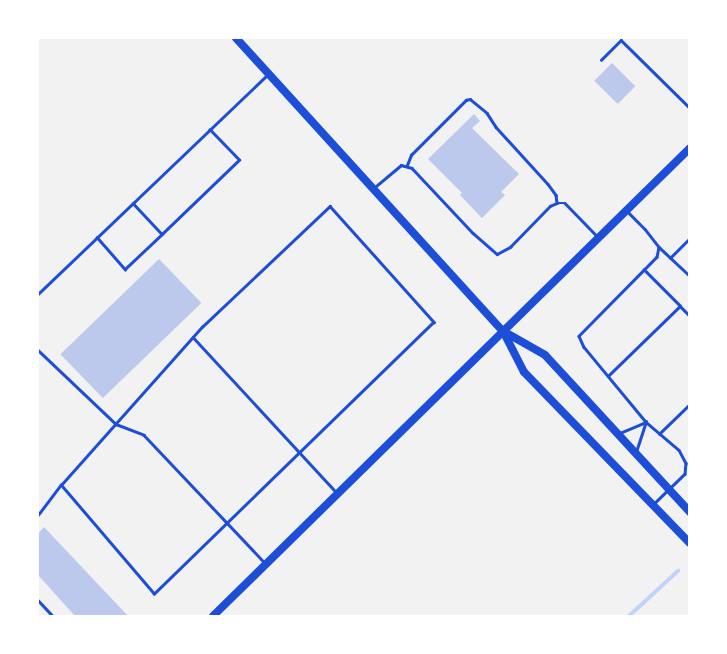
<!DOCTYPE html>
<style>
body{margin:0}
#map{position:relative;width:727px;height:654px;overflow:hidden;background:#f2f2f2;font-family:"Archivo Narrow",sans-serif}
div>[style]{position:absolute}
.stream>*{height:4px;margin:-2px;padding:0 2px;transform-origin:2px;border-radius:2px;background:#bfd3fe}
.building>*{inset:0;background:#bdc9ec;transform-origin:0 0}
.service>*{height:2.5px;margin:-1.25px;padding:0 1.25px;transform-origin:1.25px;border-radius:1.25px;background:#1d4ed8}
.secondary>*{height:8px;margin:-4px;padding:0 4px;transform-origin:4px;border-radius:4px;background:#1d4ed8}
span{translate:-50% -50%;white-space:nowrap;text-align:center;line-height:1.15;-webkit-text-stroke:4.5px #fff;paint-order:stroke}
.frame{position:absolute;inset:0;border:39px solid #fff;pointer-events:none}
</style>
<div id="map">
<div class="stream">
<div style="left:629px;top:616px;width:67px;rotate:-42.6deg"></div>
</div>
<div class="building">
<div style="left:612px;top:63px;width:33px;height:25px;rotate:45deg"></div>
<div style="clip-path:polygon(474px 114px,480px 121px,472px 128px,519px 174px,501px 192px,505px 195px,482px 218px,460px 195px,462px 193px,428px 159px)"></div>
<div style="left:159px;top:259px;width:61px;height:137px;rotate:46deg"></div>
<div style="clip-path:polygon(44px 527px,128px 616px,75px 616px,38px 575px,38px 534px)"></div>
</div>
<div class="service">
<div style="left:601px;top:60px;width:28px;rotate:-45deg"></div>
<div style="left:621px;top:40px;width:97px;rotate:44.6deg"></div>
<div style="left:407px;top:165px;width:11px;rotate:-68deg"></div>
<div style="left:411px;top:155px;width:78px;rotate:-45deg"></div>
<div style="left:466px;top:100px;width:4px;rotate:-14deg"></div>
<div style="left:470px;top:99px;width:22px;rotate:39deg"></div>
<div style="left:487px;top:113px;width:17px;rotate:57deg"></div>
<div style="left:496px;top:127px;width:77px;rotate:47.6deg"></div>
<div style="left:548px;top:184px;width:14px;rotate:54deg"></div>
<div style="left:556px;top:195px;width:8px;rotate:83deg"></div>
<div style="left:375px;top:187px;width:34px;rotate:-40deg"></div>
<div style="left:401px;top:165px;width:11px;rotate:15deg"></div>
<div style="left:412px;top:168px;width:89px;rotate:46.8deg"></div>
<div style="left:473px;top:233px;width:32px;rotate:41deg"></div>
<div style="left:497px;top:254px;width:15px;rotate:-28deg"></div>
<div style="left:510px;top:247px;width:57px;rotate:-45.7deg"></div>
<div style="left:550px;top:206px;width:8px;rotate:-23deg"></div>
<div style="left:557px;top:203px;width:8px"></div>
<div style="left:565px;top:203px;width:46px;rotate:45.9deg"></div>
<div style="left:133px;top:203px;width:42px;rotate:46.9deg"></div>
<div style="left:162px;top:234px;width:107px;rotate:-43.9deg"></div>
<div style="left:239px;top:160px;width:42px;rotate:-134deg"></div>
<div style="left:627px;top:211px;width:25px;rotate:45deg"></div>
<div style="left:645px;top:229px;width:23px;rotate:52deg"></div>
<div style="left:659px;top:247px;width:10px;rotate:101deg"></div>
<div style="left:657px;top:257px;width:111px;rotate:134.6deg"></div>
<div style="left:579px;top:336px;width:12px;rotate:66deg"></div>
<div style="left:584px;top:347px;width:97px;rotate:50.4deg"></div>
<div style="left:646px;top:422px;width:43px;rotate:40.3deg"></div>
<div style="left:679px;top:450px;width:15px;rotate:62deg"></div>
<div style="left:686px;top:463px;width:11px;rotate:95deg"></div>
<div style="left:685px;top:474px;width:43px;rotate:135.9deg"></div>
<div style="left:97px;top:237px;width:43px;rotate:48.8deg"></div>
<div style="left:125px;top:269px;width:51px;rotate:-43.4deg"></div>
<div style="left:659px;top:247px;width:42px;rotate:43.1deg"></div>
<div style="left:670px;top:258px;width:28px;rotate:-45deg"></div>
<div style="left:38px;top:294px;width:318px;rotate:-43.7deg"></div>
<div style="left:680px;top:306px;width:14px;rotate:45deg"></div>
<div style="left:193px;top:337px;width:211px;rotate:47.3deg"></div>
<div style="left:38px;top:350px;width:108px;rotate:43.5deg"></div>
<div style="left:116px;top:424px;width:30px;rotate:21deg"></div>
<div style="left:144px;top:435px;width:176px;rotate:46.6deg"></div>
<div style="left:608px;top:376px;width:100px;rotate:-44.2deg"></div>
<div style="left:680px;top:306px;width:51px;rotate:-135deg"></div>
<div style="left:620px;top:433px;width:28px;rotate:-23deg"></div>
<div style="left:659px;top:434px;width:43px;rotate:-44.1deg"></div>
<div style="left:636px;top:452px;width:32px;rotate:-72deg"></div>
<div style="left:38px;top:515px;width:38px;rotate:-53deg"></div>
<div style="left:61px;top:485px;width:212px;rotate:-48.3deg"></div>
<div style="left:202px;top:327px;width:176px;rotate:-43.4deg"></div>
<div style="left:330px;top:206px;width:156px;rotate:48.1deg"></div>
<div style="left:434px;top:322px;width:390px;rotate:135.8deg"></div>
<div style="left:154px;top:594px;width:143px;rotate:-130.5deg"></div>
<div style="left:38px;top:600px;width:22px;rotate:47deg"></div>
</div>
<div class="secondary">
<div style="left:236px;top:38px;width:396px;rotate:47.7deg"></div>
<div style="left:503px;top:331px;width:46px;rotate:62.9deg"></div>
<div style="left:524px;top:372px;width:238px;rotate:45.9deg"></div>
<div style="left:503px;top:331px;width:48px;rotate:29.7deg"></div>
<div style="left:545px;top:355px;width:214px;rotate:47.3deg"></div>
<div style="left:213px;top:616px;width:668px;rotate:-44.45deg"></div>
</div>
<div class="frame"></div>
</div>
